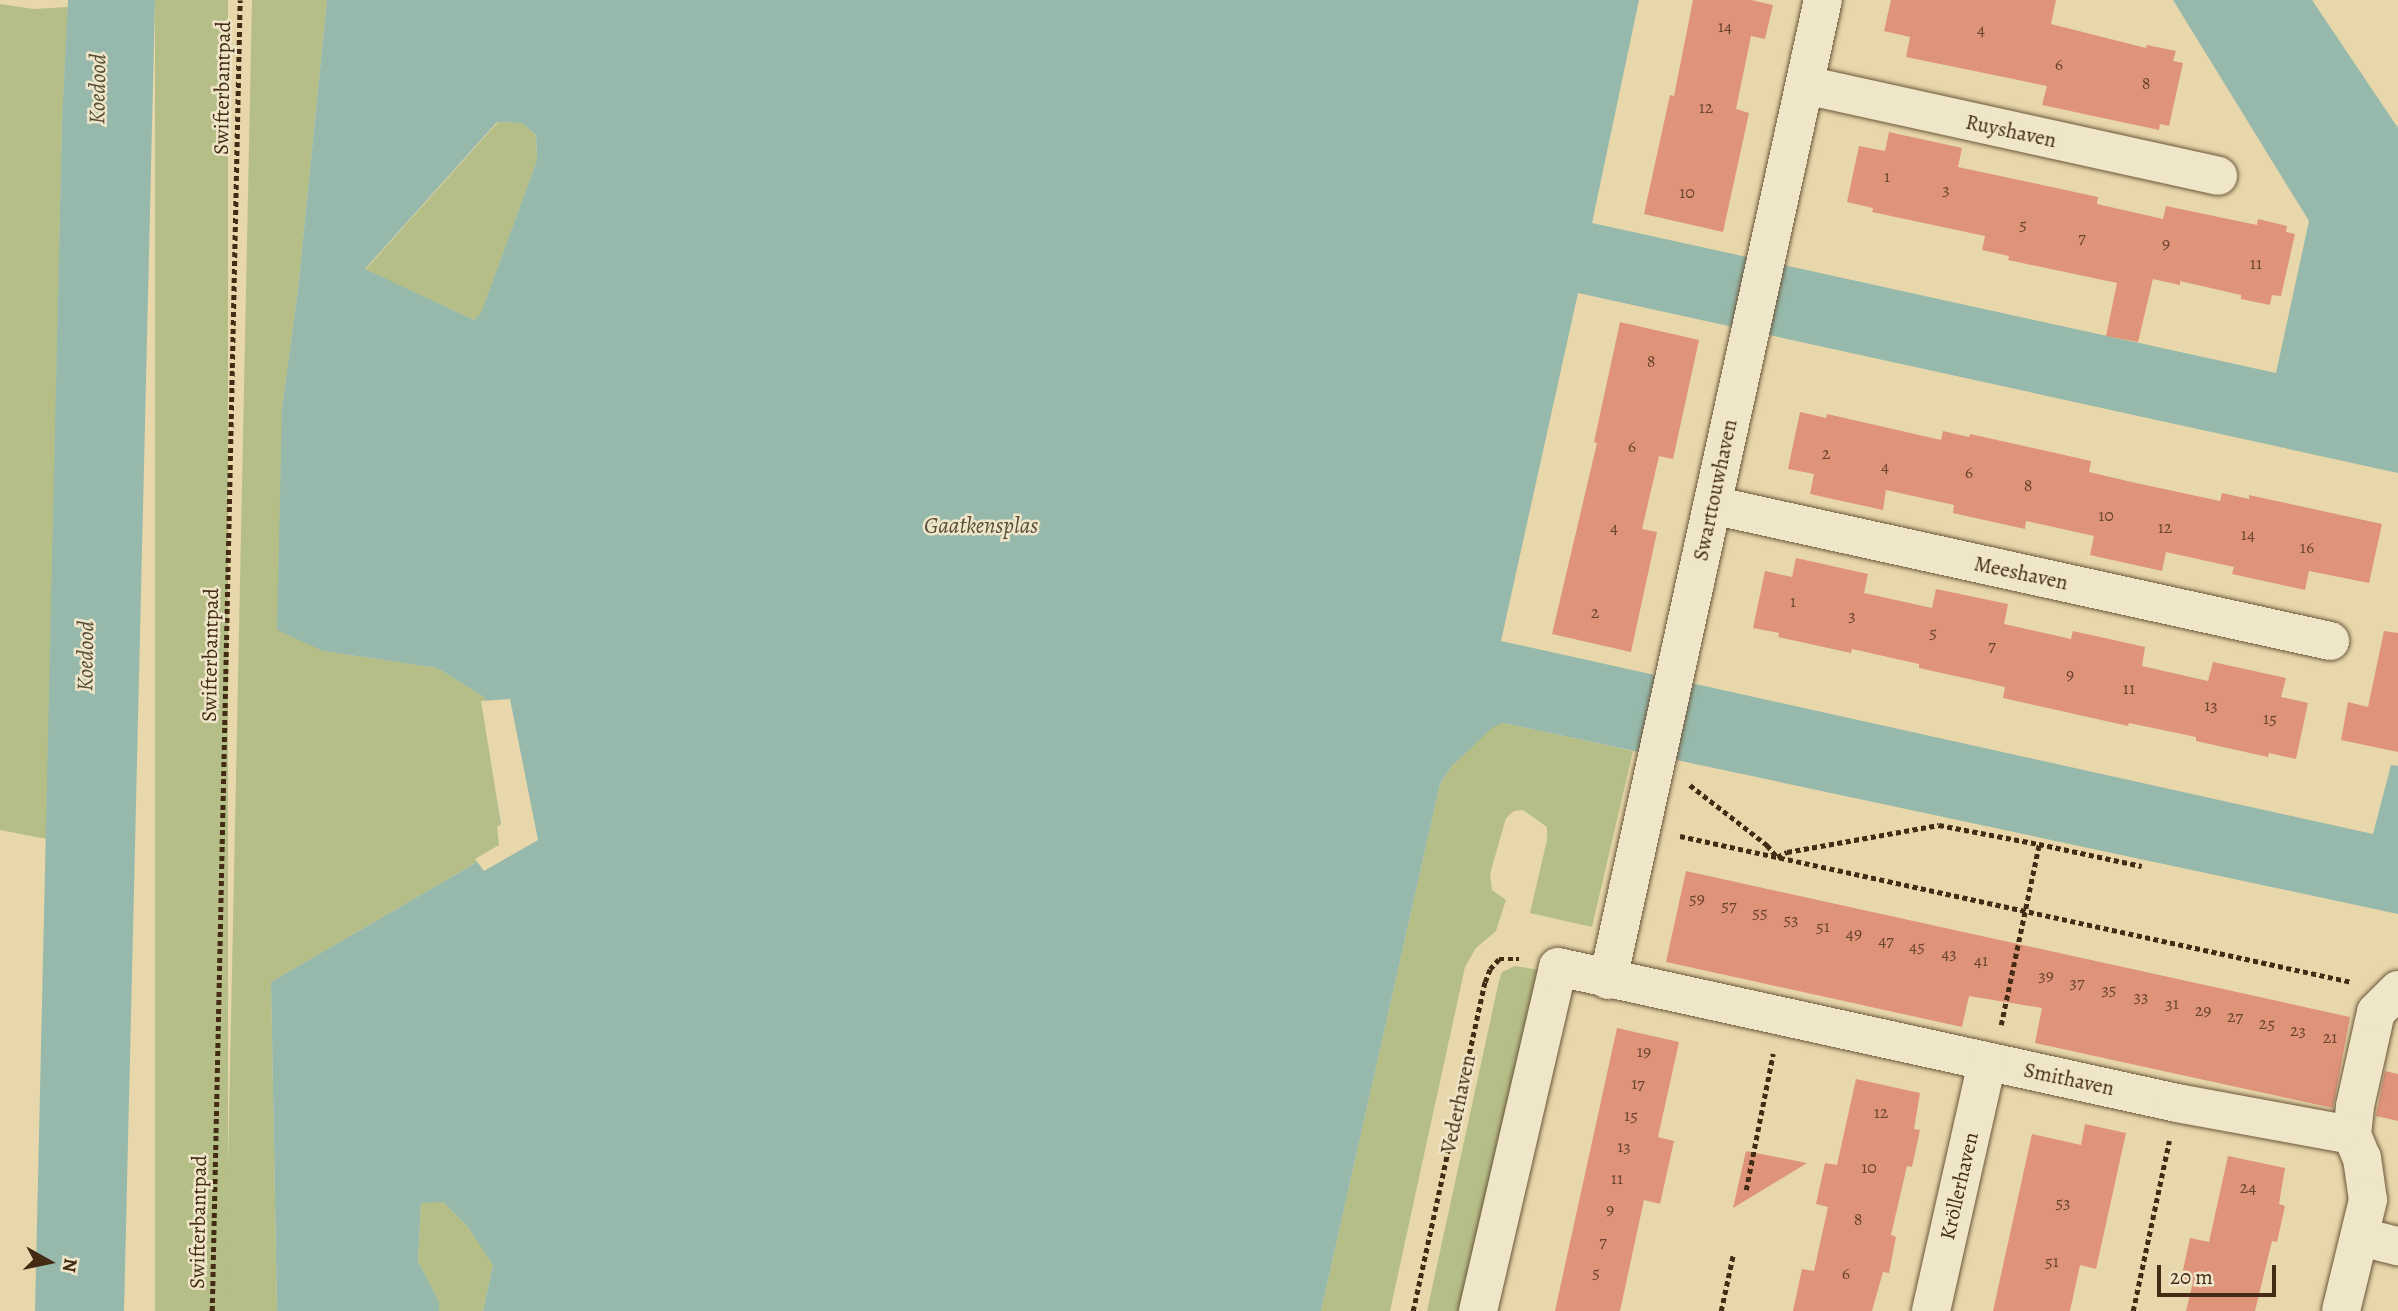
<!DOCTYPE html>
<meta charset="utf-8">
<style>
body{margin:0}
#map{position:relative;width:2398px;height:1311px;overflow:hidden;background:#e7d7aa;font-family:Alegreya,serif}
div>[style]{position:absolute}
.green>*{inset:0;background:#b6be88;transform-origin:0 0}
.water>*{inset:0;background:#97b9ab}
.pier>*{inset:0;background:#e7d7aa}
.building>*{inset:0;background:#df947a}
.path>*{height:4.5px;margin-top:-2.25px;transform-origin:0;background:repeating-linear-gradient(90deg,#432b14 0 5px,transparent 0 8.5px)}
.roads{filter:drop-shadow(0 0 2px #6c563a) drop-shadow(0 0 2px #6c563a)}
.minor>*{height:38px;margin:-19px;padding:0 19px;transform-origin:19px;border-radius:19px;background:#efe5c8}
span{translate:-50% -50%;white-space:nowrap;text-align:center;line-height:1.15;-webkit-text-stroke:5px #efe5c8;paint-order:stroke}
.number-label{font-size:18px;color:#6a452e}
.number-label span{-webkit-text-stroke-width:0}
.street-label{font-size:21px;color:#432b14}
.water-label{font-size:23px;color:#584e3a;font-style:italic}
.north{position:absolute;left:14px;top:1227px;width:70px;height:70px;-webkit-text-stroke:5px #efe5c8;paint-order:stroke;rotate:99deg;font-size:19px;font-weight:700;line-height:28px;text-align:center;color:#432b14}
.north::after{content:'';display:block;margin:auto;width:24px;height:32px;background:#432b14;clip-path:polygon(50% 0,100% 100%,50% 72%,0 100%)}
.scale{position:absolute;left:2157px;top:1265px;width:119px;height:32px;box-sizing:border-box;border:4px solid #432b14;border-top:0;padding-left:9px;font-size:21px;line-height:24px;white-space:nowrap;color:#432b14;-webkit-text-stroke:5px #efe5c8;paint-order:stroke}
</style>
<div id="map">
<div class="green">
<div style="left:155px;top:0;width:73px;height:1311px"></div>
<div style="clip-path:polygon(252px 0,327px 0,298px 289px,282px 408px,323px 651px,437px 668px,484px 697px,503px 847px,271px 982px,277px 1311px,225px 1311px)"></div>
<div style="clip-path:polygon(0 4px,34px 9px,68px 7px,62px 119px,47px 839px,0 830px)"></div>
<div style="clip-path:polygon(498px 122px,522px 123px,536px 135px,537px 160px,481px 314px,474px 320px,365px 270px)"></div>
<div style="clip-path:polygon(1503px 723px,1633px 751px,1592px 927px,1530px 913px,1547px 840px,1547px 827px,1523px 810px,1514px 811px,1506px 818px,1490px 874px,1492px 890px,1506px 900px,1496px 931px,1476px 948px,1465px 967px,1390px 1311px,1321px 1311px,1440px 784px,1451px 767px,1492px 727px)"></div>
<div style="clip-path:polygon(1515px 966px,1539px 970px,1461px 1311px,1427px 1311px,1499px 981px,1502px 972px)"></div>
<div style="clip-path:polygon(421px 1202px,443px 1202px,468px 1227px,486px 1253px,493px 1265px,483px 1311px,439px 1311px,438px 1301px,418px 1261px)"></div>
</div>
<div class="water">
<div style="clip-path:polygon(68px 0,155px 0,124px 1311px,35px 1311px,62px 119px)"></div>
<div style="clip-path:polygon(evenodd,327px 0,1639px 0,1592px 223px,2276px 373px,2309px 221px,2173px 0,2312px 0,2398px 128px,2398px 473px,1578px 293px,1501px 641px,2373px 834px,2391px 765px,2398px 766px,2398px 914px,1503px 723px,1492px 728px,1451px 767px,1440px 784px,1321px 1311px,483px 1311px,493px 1265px,468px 1227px,443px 1202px,421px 1203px,418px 1261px,439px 1302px,439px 1311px,277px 1311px,271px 982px,503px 847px,484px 697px,437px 668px,323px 651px,277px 630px,282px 408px,298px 289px,327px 0,497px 122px,522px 123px,536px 135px,537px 160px,481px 313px,474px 320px,365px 269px,497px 122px)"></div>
</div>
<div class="pier">
<div style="clip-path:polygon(510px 699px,538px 840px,484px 871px,475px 859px,499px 845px,497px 827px,501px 824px,481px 701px)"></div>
</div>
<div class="building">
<div style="clip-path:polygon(1693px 0,1751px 0,1773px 5px,1765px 39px,1751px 36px,1736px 109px,1749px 113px,1723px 232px,1644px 214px,1670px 95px,1674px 96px)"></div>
<div style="clip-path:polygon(1891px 0,2056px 0,2051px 24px,2146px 48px,2147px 45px,2176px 51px,2173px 61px,2183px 63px,2169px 126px,2160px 124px,2159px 130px,2042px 105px,2047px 86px,1906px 57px,1910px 37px,1884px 31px)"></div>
<div style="clip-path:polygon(1889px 132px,1962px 148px,1958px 167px,2098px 197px,2097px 204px,2163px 219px,2166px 206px,2257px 225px,2258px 219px,2287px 226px,2286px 232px,2295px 234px,2281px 296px,2272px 295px,2270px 305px,2241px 299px,2241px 295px,2180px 281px,2180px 285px,2153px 279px,2138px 342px,2106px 336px,2117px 283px,2008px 260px,2009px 256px,1982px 250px,1985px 236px,1872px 212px,1873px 208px,1847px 202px,1859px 146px,1885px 151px)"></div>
<div style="clip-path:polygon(1620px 322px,1699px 340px,1673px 459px,1659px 456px,1642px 529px,1657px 532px,1631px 652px,1552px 634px,1597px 443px,1594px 442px)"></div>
<div style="clip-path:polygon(1800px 412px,1826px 418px,1827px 414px,1941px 440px,1943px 431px,1969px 437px,1970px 434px,2091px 461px,2089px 472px,2136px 483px,2220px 501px,2222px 493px,2249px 499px,2249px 495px,2382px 524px,2369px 583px,2309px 571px,2305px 590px,2232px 574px,2234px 567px,2166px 552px,2162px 571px,2090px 555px,2094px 536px,2026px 521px,2025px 529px,1953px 513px,1954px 505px,1886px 490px,1883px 510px,1810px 494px,1814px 474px,1788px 469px)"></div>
<div style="clip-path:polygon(1796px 558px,1868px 574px,1864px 593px,1932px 608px,1936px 589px,2008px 604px,2004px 624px,2071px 639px,2073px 631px,2145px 647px,2142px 666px,2208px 681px,2213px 662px,2286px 678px,2281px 697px,2308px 703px,2296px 759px,2269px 753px,2268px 757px,2196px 741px,2196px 737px,2129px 723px,2128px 726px,2003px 698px,2005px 687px,1919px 668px,1919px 664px,1852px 649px,1851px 653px,1778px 637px,1779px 633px,1753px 628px,1765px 571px,1792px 577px)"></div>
<div style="clip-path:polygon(2384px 631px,2398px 633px,2398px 752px,2341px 740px,2348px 702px,2368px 707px)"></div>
<div style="clip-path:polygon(1686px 871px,2350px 1017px,2333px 1108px,2035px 1043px,2042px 1008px,1969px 996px,1962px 1027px,1666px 962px)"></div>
<div style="clip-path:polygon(1617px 1028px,1679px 1042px,1658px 1137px,1674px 1141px,1660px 1204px,1644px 1200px,1620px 1311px,1555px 1311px)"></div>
<div style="clip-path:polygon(2385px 1071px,2398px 1074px,2398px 1121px,2376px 1116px)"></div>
<div style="clip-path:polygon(1856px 1079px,1920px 1093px,1914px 1129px,1920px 1130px,1912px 1167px,1907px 1166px,1891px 1235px,1896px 1237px,1889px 1273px,1883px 1272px,1872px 1311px,1793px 1311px,1802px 1269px,1814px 1271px,1828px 1207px,1816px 1204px,1825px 1163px,1837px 1165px)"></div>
<div style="clip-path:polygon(2085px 1124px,2126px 1133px,2096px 1269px,2080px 1265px,2070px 1311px,1993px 1311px,2032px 1134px,2081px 1145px)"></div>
<div style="clip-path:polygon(1746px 1151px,1807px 1163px,1733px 1208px)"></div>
<div style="clip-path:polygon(2228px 1156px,2285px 1168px,2279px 1204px,2285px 1206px,2277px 1242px,2272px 1241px,2255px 1311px,2186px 1311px,2193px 1282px,2181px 1279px,2190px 1238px,2209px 1242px)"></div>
</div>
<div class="path">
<div style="left:1690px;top:785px;width:98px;rotate:37.9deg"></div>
<div style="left:1767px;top:845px;width:16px;rotate:50deg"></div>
<div style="left:1777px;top:857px;width:11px;rotate:-27deg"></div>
<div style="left:1787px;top:852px;width:154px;rotate:-10.1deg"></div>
<div style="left:1939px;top:825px;width:102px;rotate:10.8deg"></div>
<div style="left:1680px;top:836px;width:688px;rotate:12.26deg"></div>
<div style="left:2001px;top:1025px;width:185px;rotate:-78.1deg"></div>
<div style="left:2039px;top:844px;width:105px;rotate:12.1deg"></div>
<div style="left:1746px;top:1190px;width:139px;rotate:-78.8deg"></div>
<div style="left:212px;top:1311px;width:1311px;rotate:-88.78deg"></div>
<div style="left:1413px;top:1311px;width:337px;rotate:-77.7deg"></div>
<div style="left:1485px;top:982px;width:14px;rotate:-69deg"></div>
<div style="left:1490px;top:969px;width:13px;rotate:-48deg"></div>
<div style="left:1499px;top:959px;width:20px"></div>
<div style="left:1721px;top:1311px;width:57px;rotate:-77.9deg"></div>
<div style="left:2133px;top:1311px;width:174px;rotate:-78deg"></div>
</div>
<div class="roads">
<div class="minor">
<div style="left:1805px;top:85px;width:423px;rotate:12.4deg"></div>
<div style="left:1712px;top:505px;width:633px;rotate:12.41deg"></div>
<div style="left:1608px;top:980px;width:1003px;rotate:-77.63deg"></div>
<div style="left:2352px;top:1135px;width:29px;rotate:-84deg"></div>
<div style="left:2355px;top:1106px;width:96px;rotate:-77.4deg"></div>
<div style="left:2376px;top:1012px;width:31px;rotate:-45deg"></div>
<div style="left:2361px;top:1237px;width:38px;rotate:14deg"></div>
<div style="left:1478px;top:1311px;width:353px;rotate:-76.9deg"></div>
<div style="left:1558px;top:967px;width:634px;rotate:12.39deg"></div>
<div style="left:2177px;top:1103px;width:178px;rotate:10.4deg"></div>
<div style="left:2352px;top:1135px;width:25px;rotate:67deg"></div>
<div style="left:2362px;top:1158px;width:42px;rotate:81.9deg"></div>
<div style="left:2368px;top:1200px;width:114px;rotate:103.7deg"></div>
<div style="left:1931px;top:1311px;width:255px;rotate:-77.3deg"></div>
</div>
</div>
<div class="number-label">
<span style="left:1725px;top:26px">14</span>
<span style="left:1981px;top:29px">4</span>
<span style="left:2059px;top:64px">6</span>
<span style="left:2146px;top:83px">8</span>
<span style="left:1706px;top:107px">12</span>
<span style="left:1887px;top:176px">1</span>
<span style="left:1946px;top:189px">3</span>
<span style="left:1687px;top:192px">10</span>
<span style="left:2023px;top:224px">5</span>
<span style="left:2082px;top:237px">7</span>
<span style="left:2166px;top:243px">9</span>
<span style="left:2256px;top:263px">11</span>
<span style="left:1651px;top:361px">8</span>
<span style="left:1632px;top:446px">6</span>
<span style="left:1826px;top:453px">2</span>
<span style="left:1885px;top:466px">4</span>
<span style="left:1969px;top:472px">6</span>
<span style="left:2028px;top:485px">8</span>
<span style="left:2106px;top:515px">10</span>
<span style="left:1614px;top:527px">4</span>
<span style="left:2165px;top:527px">12</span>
<span style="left:2248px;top:534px">14</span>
<span style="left:2307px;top:547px">16</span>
<span style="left:1793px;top:601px">1</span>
<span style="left:1595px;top:612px">2</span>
<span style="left:1852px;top:615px">3</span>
<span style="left:1933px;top:632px">5</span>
<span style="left:1992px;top:645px">7</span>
<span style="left:2070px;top:674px">9</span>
<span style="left:2129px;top:688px">11</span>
<span style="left:2211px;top:705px">13</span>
<span style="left:2270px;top:718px">15</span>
<span style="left:1697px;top:898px">59</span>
<span style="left:1729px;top:905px">57</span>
<span style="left:1760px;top:912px">55</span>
<span style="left:1791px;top:919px">53</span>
<span style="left:1823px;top:926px">51</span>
<span style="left:1854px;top:933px">49</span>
<span style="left:1886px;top:940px">47</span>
<span style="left:1917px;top:946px">45</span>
<span style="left:1949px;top:953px">43</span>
<span style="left:1981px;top:960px">41</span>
<span style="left:2046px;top:975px">39</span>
<span style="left:2077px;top:982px">37</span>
<span style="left:2109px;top:989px">35</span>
<span style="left:2141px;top:996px">33</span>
<span style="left:2172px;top:1003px">31</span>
<span style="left:2203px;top:1010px">29</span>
<span style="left:2235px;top:1016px">27</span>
<span style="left:2267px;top:1023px">25</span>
<span style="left:2298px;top:1030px">23</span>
<span style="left:2330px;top:1037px">21</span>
<span style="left:1644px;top:1051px">19</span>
<span style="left:1638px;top:1083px">17</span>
<span style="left:1881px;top:1112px">12</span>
<span style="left:1631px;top:1115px">15</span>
<span style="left:1624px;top:1146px">13</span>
<span style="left:1869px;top:1167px">10</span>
<span style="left:1617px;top:1178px">11</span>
<span style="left:2248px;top:1187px">24</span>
<span style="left:2063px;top:1202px">53</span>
<span style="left:1610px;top:1209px">9</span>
<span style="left:1858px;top:1219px">8</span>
<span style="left:1603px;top:1241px">7</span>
<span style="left:2052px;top:1261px">51</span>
<span style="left:1596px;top:1272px">5</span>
<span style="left:1846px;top:1273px">6</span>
</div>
<div class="street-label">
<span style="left:222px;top:88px;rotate:-89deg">Swifterbantpad</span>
<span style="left:2011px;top:131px;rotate:12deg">Ruyshaven</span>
<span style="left:1715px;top:490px;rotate:-78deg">Swarttouwhaven</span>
<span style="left:2021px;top:573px;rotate:12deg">Meeshaven</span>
<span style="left:210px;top:655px;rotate:-89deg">Swifterbantpad</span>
<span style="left:2069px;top:1079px;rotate:12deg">Smithaven</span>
<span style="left:1458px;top:1104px;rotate:-78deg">Vederhaven</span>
<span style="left:1959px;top:1186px;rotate:-77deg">Kröllerhaven</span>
<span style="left:198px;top:1222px;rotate:-89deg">Swifterbantpad</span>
</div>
<div class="water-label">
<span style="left:98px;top:89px;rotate:-89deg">Koedood</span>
<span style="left:981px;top:526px">Gaatkensplas</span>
<span style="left:86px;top:656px;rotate:-89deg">Koedood</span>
</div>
<div class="north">N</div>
<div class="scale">20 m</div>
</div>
